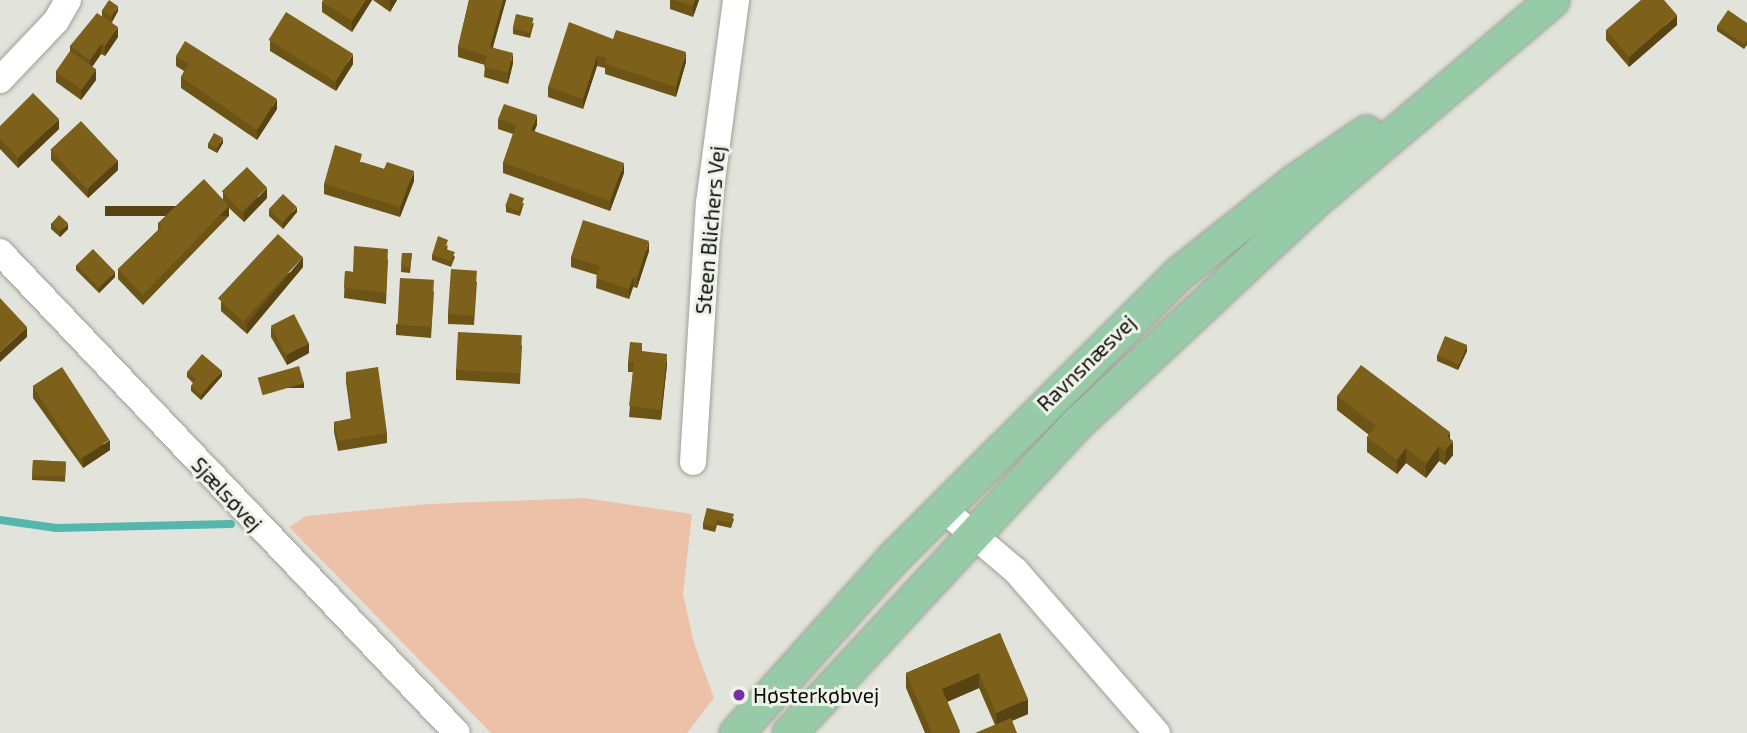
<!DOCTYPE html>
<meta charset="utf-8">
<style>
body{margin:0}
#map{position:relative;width:1747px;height:733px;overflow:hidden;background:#e2e4db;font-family:"Exo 2",sans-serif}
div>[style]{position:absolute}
.green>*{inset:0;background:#edc1a8}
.stream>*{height:8px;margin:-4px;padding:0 4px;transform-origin:4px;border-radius:4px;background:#55b6ab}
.roads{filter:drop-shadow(0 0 2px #9da097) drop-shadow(0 0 2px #9da097)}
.minor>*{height:26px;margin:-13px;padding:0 13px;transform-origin:13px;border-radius:13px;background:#fff}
.major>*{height:33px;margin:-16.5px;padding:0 16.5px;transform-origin:16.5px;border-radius:16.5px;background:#97caa7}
.wall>*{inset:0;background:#6c5316;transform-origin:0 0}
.shaded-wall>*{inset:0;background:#584312;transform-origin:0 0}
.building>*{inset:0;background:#7d601a;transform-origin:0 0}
.dots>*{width:19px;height:19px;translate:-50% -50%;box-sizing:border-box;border:4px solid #eff2e8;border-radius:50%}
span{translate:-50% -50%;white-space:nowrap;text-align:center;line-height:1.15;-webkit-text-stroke:6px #eff2e8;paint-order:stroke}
.street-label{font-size:21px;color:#0c0d0a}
.poi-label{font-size:21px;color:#0c0d0a}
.left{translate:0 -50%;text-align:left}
</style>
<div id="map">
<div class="green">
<div style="clip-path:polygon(585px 498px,692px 514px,683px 594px,694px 643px,714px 698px,687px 733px,491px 733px,289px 527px,306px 516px,428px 504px)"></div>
</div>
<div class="stream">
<div style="left:0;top:520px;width:57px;rotate:8.1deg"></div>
<div style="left:56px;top:528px;width:175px;rotate:-1.3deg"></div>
</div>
<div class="roads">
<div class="minor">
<div style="left:0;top:80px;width:81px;rotate:-46.5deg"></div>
<div style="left:56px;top:21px;width:24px;rotate:-60deg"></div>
<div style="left:0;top:252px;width:663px;rotate:46.47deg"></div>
<div style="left:693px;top:462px;width:259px;rotate:-86.5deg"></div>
<div style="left:709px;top:203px;width:205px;rotate:-82.4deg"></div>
<div style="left:942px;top:508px;width:97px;rotate:40.4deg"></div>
<div style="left:1016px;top:571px;width:215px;rotate:49deg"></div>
</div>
<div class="major">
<div style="left:736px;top:733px;width:238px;rotate:-48.1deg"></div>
<div style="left:895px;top:556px;width:401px;rotate:-44.9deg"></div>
<div style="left:1179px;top:273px;width:149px;rotate:-38.5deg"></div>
<div style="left:1296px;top:180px;width:85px;rotate:-34.4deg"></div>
<div style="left:789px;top:733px;width:420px;rotate:-47.1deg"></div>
<div style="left:1075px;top:425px;width:334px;rotate:-43.1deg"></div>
<div style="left:1319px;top:197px;width:305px;rotate:-40.2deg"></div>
</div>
</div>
<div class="wall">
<div style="clip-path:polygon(372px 0,352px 32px,322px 12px,322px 2px)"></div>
<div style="clip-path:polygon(373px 0,397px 0,390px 12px)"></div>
<div style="clip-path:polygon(469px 0,506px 0,493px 47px,513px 63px,508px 84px,484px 77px,485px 65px,458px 57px,458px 47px)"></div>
<div style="clip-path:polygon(670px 0,699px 0,693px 17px,670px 9px)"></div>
<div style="clip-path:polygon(102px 11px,118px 11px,112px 22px,118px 37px,105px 56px,101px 54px,92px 67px,96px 80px,81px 100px,56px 82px,56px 72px,70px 52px,70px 46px,102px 16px)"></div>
<div style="clip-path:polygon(534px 23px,530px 38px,513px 34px,513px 29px)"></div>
<div style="clip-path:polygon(1747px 23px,1747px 45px,1744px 49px,1717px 31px,1717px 26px)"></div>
<div style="clip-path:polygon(1677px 25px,1629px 67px,1606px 40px,1606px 30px)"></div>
<div style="clip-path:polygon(613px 39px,686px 62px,676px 97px,605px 74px,605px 68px,597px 66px,583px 109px,548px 97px,548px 87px)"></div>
<div style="clip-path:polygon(270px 41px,353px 64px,336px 91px,270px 51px)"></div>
<div style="clip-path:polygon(176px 56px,277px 109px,257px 140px,181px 88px,181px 77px,184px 71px,176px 66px)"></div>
<div style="clip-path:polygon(498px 119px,537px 125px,534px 131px,624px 173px,610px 211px,503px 173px,503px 163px,513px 134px,498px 129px)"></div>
<div style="clip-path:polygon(0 126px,59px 129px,18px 168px,0 149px)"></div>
<div style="clip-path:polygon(208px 143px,223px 143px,217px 153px,208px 148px)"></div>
<div style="clip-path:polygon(51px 150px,118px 170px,88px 198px,51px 160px)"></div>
<div style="clip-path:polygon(362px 162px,384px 169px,414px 181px,400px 217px,324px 194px,324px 184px)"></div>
<div style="clip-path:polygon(223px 192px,267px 198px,244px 222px,229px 208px,229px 216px,143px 305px,118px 279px,118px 269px,158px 230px,158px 223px,223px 199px)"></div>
<div style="clip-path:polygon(524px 203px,520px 216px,506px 212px,506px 206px)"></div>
<div style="clip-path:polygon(269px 210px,297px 212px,283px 229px,269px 216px)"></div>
<div style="clip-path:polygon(51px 223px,68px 229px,60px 237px,51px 229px)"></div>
<div style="clip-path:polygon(448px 245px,447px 249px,455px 257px,451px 267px,432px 260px,432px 255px)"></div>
<div style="clip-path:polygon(649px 251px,637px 288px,633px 287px,629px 299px,596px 288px,597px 275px,571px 267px,571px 257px)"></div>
<div style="clip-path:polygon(402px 253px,412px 253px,410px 273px,401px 272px)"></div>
<div style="clip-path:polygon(388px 259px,386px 304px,344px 298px,345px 271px,353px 272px)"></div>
<div style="clip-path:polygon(76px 265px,115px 277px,99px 293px,76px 270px)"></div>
<div style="clip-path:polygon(303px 267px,247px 334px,221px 311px,221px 301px)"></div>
<div style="clip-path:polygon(477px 281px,474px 325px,448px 324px,448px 314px)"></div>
<div style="clip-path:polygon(434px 291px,431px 338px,396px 335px,396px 325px)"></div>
<div style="clip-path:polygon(271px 327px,309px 353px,287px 365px,271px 337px)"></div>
<div style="clip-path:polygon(522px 345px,520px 384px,456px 380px,456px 370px)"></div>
<div style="clip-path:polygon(1467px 351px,1458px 370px,1437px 361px,1437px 355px)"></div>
<div style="clip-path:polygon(642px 352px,667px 364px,661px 420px,629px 417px,633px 372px,628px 372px,628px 362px)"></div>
<div style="clip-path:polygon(187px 372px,222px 376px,201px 400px,191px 391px,191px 386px,193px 383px,187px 377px)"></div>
<div style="clip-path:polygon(346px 372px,387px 433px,387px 443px,338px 451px,334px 432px,334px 422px,351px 419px,346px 382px)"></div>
<div style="clip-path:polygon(33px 387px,110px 450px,83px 468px,33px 398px)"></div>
<div style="clip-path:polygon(1337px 396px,1450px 438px,1453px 455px,1445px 465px,1439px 461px,1426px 478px,1406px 463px,1397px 474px,1367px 452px,1367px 437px,1369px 435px,1337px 410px)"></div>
<div style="left:33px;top:460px;width:33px;height:20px;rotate:3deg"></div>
<div style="clip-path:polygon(707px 508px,734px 519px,731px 528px,717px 525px,715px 532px,703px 529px,703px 524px)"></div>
<div style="clip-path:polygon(1000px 633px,1028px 714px,1012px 721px,995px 725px,979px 688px,947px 702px,960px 733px,925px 733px,906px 688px,906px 673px)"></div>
</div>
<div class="shaded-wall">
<div style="clip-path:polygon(366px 0,372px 0,352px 32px,352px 21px)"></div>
<div style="clip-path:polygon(391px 0,397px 0,390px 12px,390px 2px)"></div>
<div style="clip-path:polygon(503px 0,506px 0,490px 57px,490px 47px)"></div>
<div style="clip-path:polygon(695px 0,699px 0,693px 17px,693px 6px)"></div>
<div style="clip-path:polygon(118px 6px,118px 11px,112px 22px,112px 17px)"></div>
<div style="clip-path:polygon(1677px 15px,1677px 25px,1629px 67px,1629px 57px)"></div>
<div style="clip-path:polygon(118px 27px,118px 37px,105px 56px,105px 46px)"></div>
<div style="clip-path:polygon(101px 44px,101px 54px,90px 70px,90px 60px)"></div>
<div style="clip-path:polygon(686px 52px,686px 62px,676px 97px,676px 87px)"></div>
<div style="clip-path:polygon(513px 53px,513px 63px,508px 84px,508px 73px)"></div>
<div style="clip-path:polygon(353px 54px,353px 64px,336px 91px,336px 81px)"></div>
<div style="clip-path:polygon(597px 56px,597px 66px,583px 109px,583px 99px)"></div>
<div style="clip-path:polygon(96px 69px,96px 80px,81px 100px,81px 90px)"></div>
<div style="clip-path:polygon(277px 99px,277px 109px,257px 140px,257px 130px)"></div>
<div style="clip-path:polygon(537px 115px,537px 125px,531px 140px,531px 130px)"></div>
<div style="clip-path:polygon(59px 119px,59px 129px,18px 168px,18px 158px)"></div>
<div style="clip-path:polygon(223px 138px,223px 143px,217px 153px,217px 148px)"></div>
<div style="clip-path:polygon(118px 160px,118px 170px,88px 198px,88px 188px)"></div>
<div style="clip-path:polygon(624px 163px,624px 173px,610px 211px,610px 201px)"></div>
<div style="clip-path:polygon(414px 171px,414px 181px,400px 217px,400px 207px)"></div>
<div style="clip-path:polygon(267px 188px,267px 198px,244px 222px,244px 212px)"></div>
<div style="left:229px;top:206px;width:10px;height:124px;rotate:90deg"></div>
<div style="clip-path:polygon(297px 207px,297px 212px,283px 229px,283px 223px)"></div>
<div style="clip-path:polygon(68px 223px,68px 229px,60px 237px,60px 232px)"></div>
<div style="clip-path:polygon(649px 241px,649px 251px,637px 288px,637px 278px)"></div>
<div style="clip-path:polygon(303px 257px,303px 267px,247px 334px,247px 324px)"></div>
<div style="clip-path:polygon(115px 272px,115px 277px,99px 293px,99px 288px)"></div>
<div style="clip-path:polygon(633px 277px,633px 287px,629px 299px,629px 289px)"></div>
<div style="clip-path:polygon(27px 327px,27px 337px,0 362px,0 352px)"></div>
<div style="clip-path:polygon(309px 343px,309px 353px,287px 365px,287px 355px)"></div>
<div style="clip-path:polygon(1467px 345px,1467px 351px,1458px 370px,1458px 365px)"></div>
<div style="clip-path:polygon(667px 354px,667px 364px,661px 420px,661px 410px)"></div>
<div style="clip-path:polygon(222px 371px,222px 376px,201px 400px,201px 395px)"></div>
<div style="left:304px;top:383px;width:5px;height:43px;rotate:90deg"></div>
<div style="clip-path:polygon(1450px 432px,1450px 445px,1453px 441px,1453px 455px,1445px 465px,1447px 436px)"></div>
<div style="clip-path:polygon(110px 440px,110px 450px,83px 468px,83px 458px)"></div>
<div style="clip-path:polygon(1439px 446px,1439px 461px,1426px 478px,1426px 464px)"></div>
<div style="clip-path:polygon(1406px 448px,1406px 463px,1397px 474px,1397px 460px)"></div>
<div style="clip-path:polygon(979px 673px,979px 688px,942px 704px,942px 689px)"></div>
<div style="clip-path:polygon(1028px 699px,1028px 714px,996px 727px,996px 713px)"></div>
</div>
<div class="building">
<div style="left:109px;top:0;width:11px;height:13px;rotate:34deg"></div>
<div style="clip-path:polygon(323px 0,366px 0,352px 21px,322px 2px)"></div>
<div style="clip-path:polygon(469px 0,503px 0,490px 47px,513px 53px,508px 73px,484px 67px,487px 56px,458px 47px)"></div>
<div style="clip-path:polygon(673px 0,695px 0,693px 6px)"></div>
<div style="clip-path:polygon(1641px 0,1664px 0,1677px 15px,1629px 57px,1606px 30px)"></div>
<div style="clip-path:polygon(1728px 10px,1747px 23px,1747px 40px,1744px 44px,1717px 26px)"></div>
<div style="left:286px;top:12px;width:79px;height:33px;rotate:32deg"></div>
<div style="clip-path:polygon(97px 13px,118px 27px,105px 46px,101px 44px,90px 60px,70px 46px)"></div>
<div style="left:516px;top:14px;width:18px;height:15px;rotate:13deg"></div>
<div style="clip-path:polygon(569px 22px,613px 39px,616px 30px,686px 52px,676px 87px,605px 64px,607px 58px,597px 56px,583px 99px,548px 87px)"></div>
<div style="clip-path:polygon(185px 41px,277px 99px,257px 130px,181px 77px,189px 64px,176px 56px)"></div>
<div style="left:70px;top:51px;width:32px;height:25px;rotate:35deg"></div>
<div style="clip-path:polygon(33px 93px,59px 119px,18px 158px,0 139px,0 126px)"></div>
<div style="clip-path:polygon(504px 104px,537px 115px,531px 130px,624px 163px,610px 201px,503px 163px,516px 125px,498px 119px)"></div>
<div style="left:81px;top:121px;width:54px;height:42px;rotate:47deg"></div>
<div style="left:214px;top:133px;width:10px;height:12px;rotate:29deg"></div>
<div style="clip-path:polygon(335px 145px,362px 154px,360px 162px,384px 169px,387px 162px,414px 171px,400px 207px,324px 184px)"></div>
<div style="left:247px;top:167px;width:29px;height:35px;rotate:46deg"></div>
<div style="clip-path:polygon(204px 179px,229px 206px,143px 295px,118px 269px,162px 227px,158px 223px)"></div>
<div style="left:510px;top:193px;width:15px;height:14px;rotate:20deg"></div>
<div style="left:283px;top:194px;width:19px;height:21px;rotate:43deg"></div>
<div style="left:59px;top:215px;width:12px;height:11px;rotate:42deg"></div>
<div style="clip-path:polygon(583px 220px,649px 241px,637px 278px,633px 277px,629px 289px,596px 278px,600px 266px,571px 257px)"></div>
<div style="left:278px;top:234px;width:34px;height:88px;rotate:43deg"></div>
<div style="clip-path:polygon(438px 236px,448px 240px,445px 249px,455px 252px,451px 261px,432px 255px)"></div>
<div style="clip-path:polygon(354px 246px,388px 249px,386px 293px,344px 288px,345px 271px,353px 272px)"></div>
<div style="left:93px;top:249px;width:32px;height:23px;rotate:46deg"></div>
<div style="clip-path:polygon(402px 253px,412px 253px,410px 268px,401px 267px)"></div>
<div style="left:451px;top:269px;width:26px;height:45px;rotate:4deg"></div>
<div style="left:400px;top:278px;width:34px;height:47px;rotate:3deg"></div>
<div style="clip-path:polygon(0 298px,27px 327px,0 352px)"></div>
<div style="left:294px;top:314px;width:33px;height:26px;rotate:63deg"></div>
<div style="left:458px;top:332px;width:64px;height:38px;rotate:3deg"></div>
<div style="left:1445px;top:336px;width:24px;height:21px;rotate:22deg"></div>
<div style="clip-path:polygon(630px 342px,642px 343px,642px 351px,667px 354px,661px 410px,629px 406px,634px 362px,628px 362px)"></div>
<div style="clip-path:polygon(202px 354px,222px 371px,201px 395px,191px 386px,196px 379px,187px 372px)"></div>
<div style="clip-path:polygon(1361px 365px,1450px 432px,1447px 436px,1453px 441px,1445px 451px,1439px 446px,1426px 464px,1406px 448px,1397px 460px,1367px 437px,1376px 426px,1337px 396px)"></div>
<div style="left:299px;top:366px;width:18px;height:43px;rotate:74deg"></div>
<div style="left:62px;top:367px;width:87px;height:35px;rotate:57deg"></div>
<div style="clip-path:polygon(378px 367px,387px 433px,338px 441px,334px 422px,352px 418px,346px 372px)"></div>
<div style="left:33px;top:460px;width:33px;height:15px;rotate:3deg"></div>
<div style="clip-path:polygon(707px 508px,734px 514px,731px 523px,717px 520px,715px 527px,703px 524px)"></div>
<div style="clip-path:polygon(1000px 633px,1028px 699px,996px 713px,979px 673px,942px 689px,960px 731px,955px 733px,932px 733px,906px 673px)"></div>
<div style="clip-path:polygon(1011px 718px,1017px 733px,975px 733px)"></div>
</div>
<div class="dots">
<div style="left:739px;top:695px;background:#792fa1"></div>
</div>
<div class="street-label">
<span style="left:710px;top:230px;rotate:-85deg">Steen Blichers Vej</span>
<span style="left:1086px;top:363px;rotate:-44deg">Ravnsnæsvej</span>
<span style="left:227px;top:494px;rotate:47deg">Sjælsøvej</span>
</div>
<div class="poi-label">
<span class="left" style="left:753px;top:695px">Høsterkøbvej</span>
</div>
</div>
